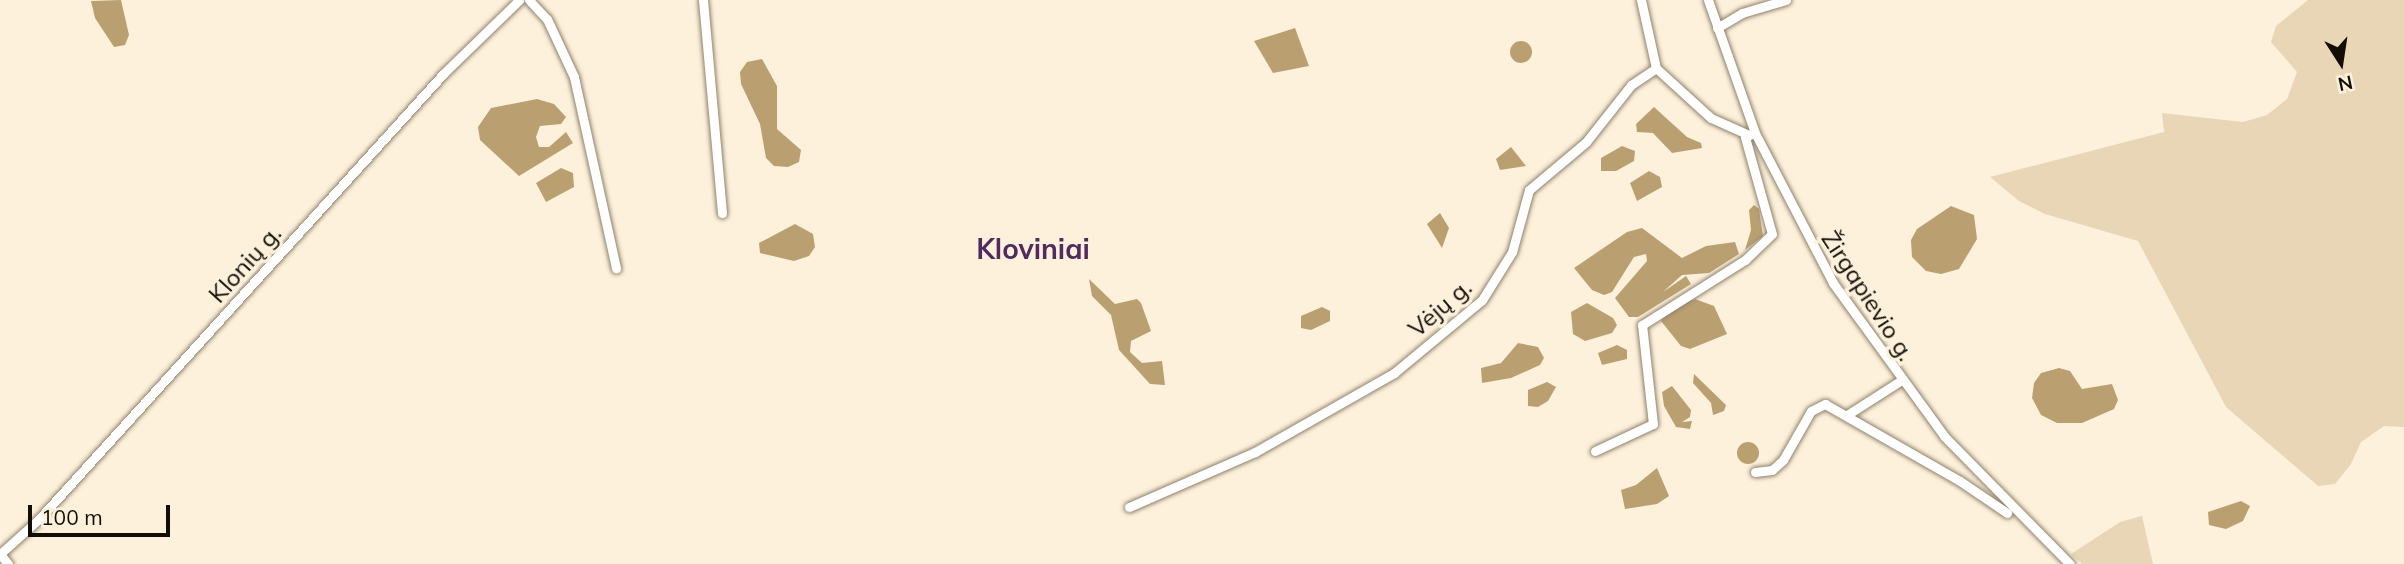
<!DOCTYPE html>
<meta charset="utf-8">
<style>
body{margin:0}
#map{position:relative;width:2404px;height:564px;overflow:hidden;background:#fdf1dc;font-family:Mulish,sans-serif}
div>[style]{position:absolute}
.green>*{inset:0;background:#e8d6b6}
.water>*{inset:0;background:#baa071}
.round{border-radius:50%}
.roads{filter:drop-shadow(0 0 2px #90826b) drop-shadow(0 0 2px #90826b)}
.street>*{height:9px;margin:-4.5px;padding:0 4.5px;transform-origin:4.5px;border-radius:4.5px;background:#fff}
span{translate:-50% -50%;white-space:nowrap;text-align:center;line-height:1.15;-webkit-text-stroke:7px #fdf1dc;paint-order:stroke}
.street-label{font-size:24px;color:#120d05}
.quarter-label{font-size:28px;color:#512a60;font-weight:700}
.north{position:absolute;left:2306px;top:28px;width:70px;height:70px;-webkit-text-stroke:5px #fdf1dc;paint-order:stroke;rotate:168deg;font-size:19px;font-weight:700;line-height:28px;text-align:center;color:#120d05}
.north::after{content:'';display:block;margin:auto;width:24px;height:32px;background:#120d05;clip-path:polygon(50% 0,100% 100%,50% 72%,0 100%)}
.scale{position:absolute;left:28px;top:505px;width:142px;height:32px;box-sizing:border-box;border:4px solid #120d05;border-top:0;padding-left:9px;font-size:21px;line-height:24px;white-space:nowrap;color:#120d05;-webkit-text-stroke:5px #fdf1dc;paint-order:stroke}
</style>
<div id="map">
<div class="green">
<div style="clip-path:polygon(2308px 0,2404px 0,2404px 427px,2384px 426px,2361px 442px,2351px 464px,2335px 484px,2318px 486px,2226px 407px,2138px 241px,2045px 214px,2019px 201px,1990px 177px,2164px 132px,2162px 113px,2243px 122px,2267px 115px,2287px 99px,2297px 72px,2271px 42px,2276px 26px)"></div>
<div style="clip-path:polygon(2142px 516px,2153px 564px,2082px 564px,2071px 554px,2120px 522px)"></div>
</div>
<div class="water">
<div style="clip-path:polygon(121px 0,129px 35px,125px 45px,114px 47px,95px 18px,91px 1px)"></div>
<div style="clip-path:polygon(1295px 28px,1309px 66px,1273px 73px,1254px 41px)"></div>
<div class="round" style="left:1510px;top:41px;width:22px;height:22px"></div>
<div style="clip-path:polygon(762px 59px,777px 86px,777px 129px,801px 150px,799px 162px,788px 167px,774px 166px,766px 158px,760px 124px,741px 84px,740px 72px,747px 62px)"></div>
<div style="clip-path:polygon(537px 99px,554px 104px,566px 117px,561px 124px,540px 126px,536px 137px,539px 147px,549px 147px,566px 132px,573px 143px,519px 176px,480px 140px,478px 127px,491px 108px)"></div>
<div style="clip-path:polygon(1654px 107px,1687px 137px,1701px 143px,1702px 148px,1672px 153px,1653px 133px,1637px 132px,1636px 124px)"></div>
<div style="clip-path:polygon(1622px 146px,1635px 151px,1634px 161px,1616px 171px,1601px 171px,1601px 158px)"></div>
<div style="clip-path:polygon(1511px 147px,1526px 166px,1500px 170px,1496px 159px)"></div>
<div style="clip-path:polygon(561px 168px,573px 173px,574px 187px,546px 202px,536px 183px)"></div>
<div style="clip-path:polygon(1649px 171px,1660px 177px,1662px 187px,1637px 201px,1630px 183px)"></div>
<div style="clip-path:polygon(1754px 205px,1759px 209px,1763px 236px,1745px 250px,1751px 230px,1749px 210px)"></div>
<div style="clip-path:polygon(1951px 206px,1974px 215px,1977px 239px,1959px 269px,1941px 274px,1926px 271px,1912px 257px,1911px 240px,1917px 229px)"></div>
<div style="clip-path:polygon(1440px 213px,1449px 228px,1442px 248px,1427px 224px)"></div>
<div style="clip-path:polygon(795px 224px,813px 234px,815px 247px,809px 256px,794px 261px,760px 253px,759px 243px)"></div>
<div style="clip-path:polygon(1642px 228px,1682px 258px,1706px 246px,1735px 242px,1739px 254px,1709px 273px,1682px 275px,1663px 292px,1686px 276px,1691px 284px,1638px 317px,1629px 317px,1615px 298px,1647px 261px,1646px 254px,1634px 257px,1612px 292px,1604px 295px,1592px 290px,1574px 268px,1627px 232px)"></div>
<div style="clip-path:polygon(1089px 279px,1115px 304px,1137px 299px,1141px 303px,1151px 331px,1131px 341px,1130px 352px,1142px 363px,1162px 361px,1165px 385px,1150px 384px,1119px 350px,1111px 315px,1092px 296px)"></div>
<div style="clip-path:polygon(1695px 299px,1714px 306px,1727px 334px,1690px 349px,1681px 346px,1661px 321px,1668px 311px)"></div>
<div style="clip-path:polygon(1587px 303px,1613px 318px,1617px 325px,1612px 333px,1585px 341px,1573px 334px,1571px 312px)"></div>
<div style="clip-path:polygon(1322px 307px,1330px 311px,1330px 321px,1311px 330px,1301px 328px,1301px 316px)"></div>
<div style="clip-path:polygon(1518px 343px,1538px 347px,1544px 358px,1540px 365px,1511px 378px,1482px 383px,1481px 368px,1501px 363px)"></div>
<div style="clip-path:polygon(1617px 345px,1627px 350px,1627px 359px,1602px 365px,1598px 353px)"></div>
<div style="clip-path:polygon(2059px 368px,2070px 371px,2082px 389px,2112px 384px,2118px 400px,2114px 409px,2082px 423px,2057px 423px,2041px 415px,2032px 398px,2034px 383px,2041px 373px)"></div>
<div style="clip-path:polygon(1694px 374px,1726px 405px,1724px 411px,1713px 415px,1711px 403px,1693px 383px)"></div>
<div style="clip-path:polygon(1547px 382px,1556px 387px,1548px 401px,1538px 407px,1528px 406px,1528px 390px)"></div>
<div style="clip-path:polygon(1672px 386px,1691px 410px,1690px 417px,1682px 422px,1692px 421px,1690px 429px,1676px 427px,1664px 406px,1662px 392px)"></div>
<div class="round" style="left:1737px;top:442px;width:22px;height:22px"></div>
<div style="clip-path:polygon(1657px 468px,1669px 496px,1657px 504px,1625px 509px,1621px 490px,1636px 485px)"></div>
<div style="clip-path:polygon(2241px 501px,2250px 506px,2243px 521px,2226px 529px,2209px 525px,2208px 512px)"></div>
</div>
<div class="roads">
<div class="street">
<div style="left:529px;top:0;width:26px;rotate:47deg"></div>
<div style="left:547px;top:19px;width:64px;rotate:65deg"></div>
<div style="left:574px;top:77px;width:196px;rotate:77.6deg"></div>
<div style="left:703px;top:0;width:214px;rotate:84.9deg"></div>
<div style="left:1641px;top:0;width:70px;rotate:77.6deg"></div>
<div style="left:1708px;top:0;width:141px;rotate:70.5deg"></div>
<div style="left:1755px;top:133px;width:169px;rotate:62.5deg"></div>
<div style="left:1833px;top:283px;width:190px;rotate:54deg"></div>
<div style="left:1945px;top:437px;width:178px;rotate:45.5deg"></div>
<div style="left:1717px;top:28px;width:29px;rotate:-31deg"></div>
<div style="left:1742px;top:13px;width:46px;rotate:-16.5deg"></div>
<div style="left:1656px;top:68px;width:74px;rotate:42.3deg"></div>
<div style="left:1711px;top:118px;width:42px;rotate:24.1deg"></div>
<div style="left:1847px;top:415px;width:63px;rotate:-32.7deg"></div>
<div style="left:1595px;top:451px;width:64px;rotate:-25deg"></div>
<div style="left:1653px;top:424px;width:100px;rotate:-96.3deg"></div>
<div style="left:1642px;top:325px;width:122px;rotate:-32.3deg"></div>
<div style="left:1745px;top:260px;width:37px;rotate:-44deg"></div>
<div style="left:1772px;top:234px;width:101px;rotate:-105.6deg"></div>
<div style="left:1755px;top:472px;width:17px;rotate:-7deg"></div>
<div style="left:1772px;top:470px;width:15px;rotate:-42deg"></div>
<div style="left:1783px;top:460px;width:56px;rotate:-60.3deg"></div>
<div style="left:1811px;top:411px;width:16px;rotate:-27deg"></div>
<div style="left:1825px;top:404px;width:155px;rotate:29.7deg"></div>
<div style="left:1960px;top:481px;width:57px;rotate:34.2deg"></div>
<div style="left:1129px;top:507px;width:137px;rotate:-23.6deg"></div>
<div style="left:1255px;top:452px;width:160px;rotate:-29.6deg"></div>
<div style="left:1394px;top:373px;width:114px;rotate:-39.7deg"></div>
<div style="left:1482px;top:300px;width:57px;rotate:-58deg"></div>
<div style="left:1512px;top:252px;width:64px;rotate:-74.7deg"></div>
<div style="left:1529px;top:190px;width:75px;rotate:-40.1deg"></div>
<div style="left:1586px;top:142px;width:73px;rotate:-51.7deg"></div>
<div style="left:1631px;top:85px;width:30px;rotate:-34deg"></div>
<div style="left:0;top:554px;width:52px;rotate:-41.9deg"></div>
<div style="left:39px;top:519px;width:602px;rotate:-47.76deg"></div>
<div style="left:444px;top:73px;width:105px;rotate:-44.2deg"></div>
<div style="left:0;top:554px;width:13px;rotate:51deg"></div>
</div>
</div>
<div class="street-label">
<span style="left:245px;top:264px;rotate:-48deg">Klonių g.</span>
<span style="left:1868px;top:296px;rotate:57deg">Žirgapievio g.</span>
<span style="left:1440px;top:308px;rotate:-41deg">Vėjų g.</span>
</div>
<div class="quarter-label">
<span style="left:1033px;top:249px">Kloviniai</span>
</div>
<div class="north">N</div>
<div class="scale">100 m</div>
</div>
